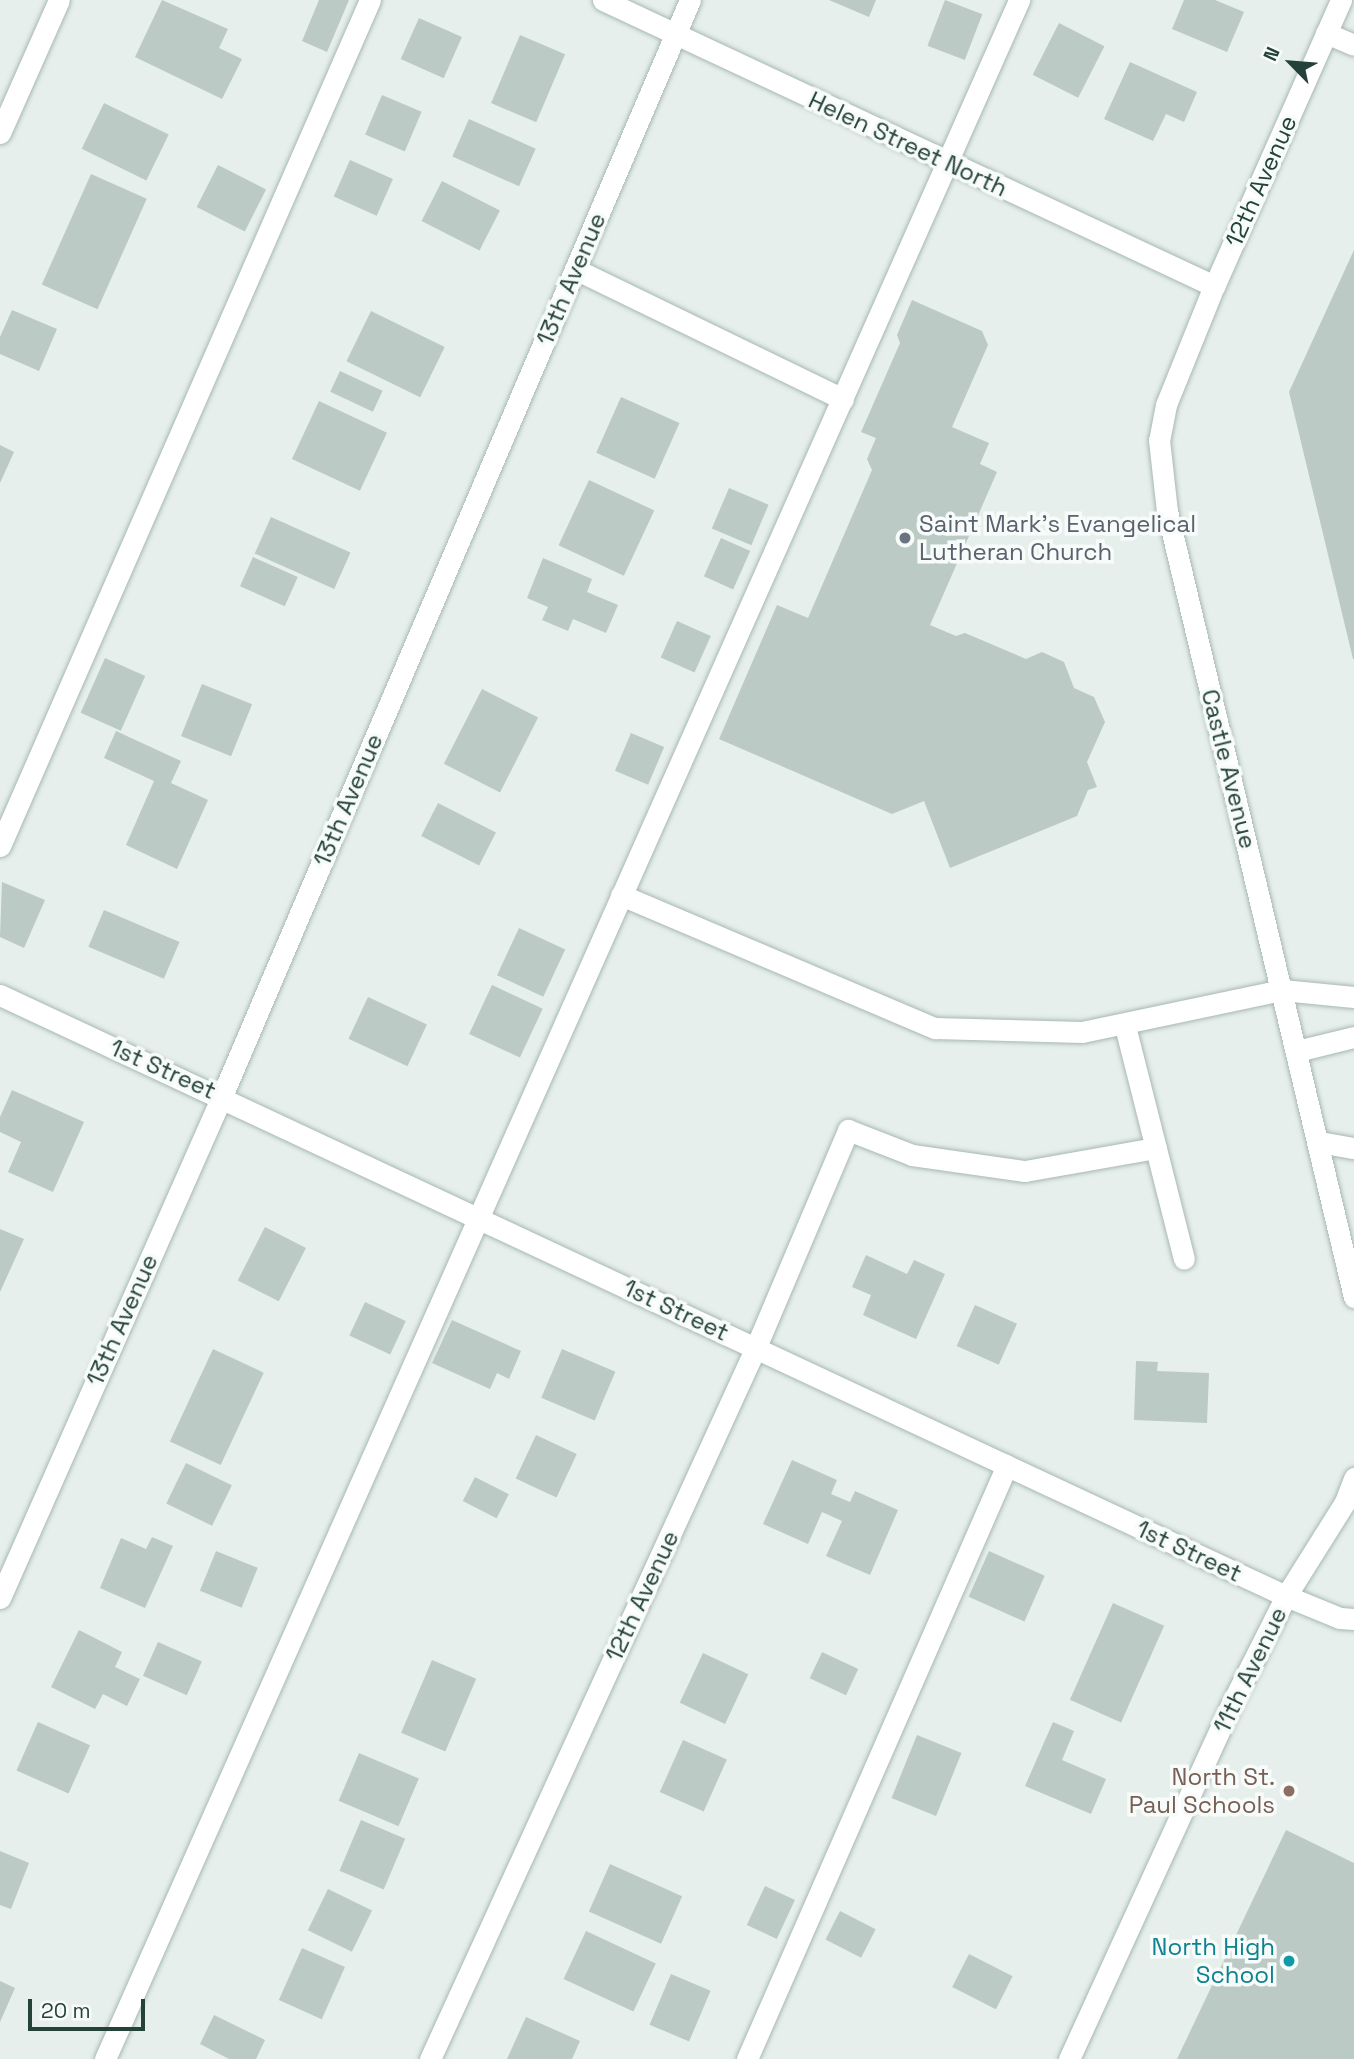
<!DOCTYPE html>
<style>
body{margin:0}
#map{position:relative;width:1354px;height:2059px;overflow:hidden;background:#e6efeb;font-family:"Space Grotesk",sans-serif}
div>[style]{position:absolute}
.building>*{inset:0;background:#bbcac4;transform-origin:0 0}
.roads{filter:drop-shadow(0 0 2px #a8b8b2) drop-shadow(0 0 2px #a8b8b2)}
.lane>*{height:21px;margin:-10.5px;padding:0 10.5px;transform-origin:10.5px;border-radius:10.5px;background:#fff}
.street>*{height:21px;margin:-10.5px;padding:0 10.5px;transform-origin:10.5px;border-radius:10.5px;background:#fff}
.secondary>*{height:21px;margin:-10.5px;padding:0 10.5px;transform-origin:10.5px;border-radius:10.5px;background:#fff}
.dots>*{width:19px;height:19px;translate:-50% -50%;box-sizing:border-box;border:4px solid #f7fbf9;border-radius:50%}
span{translate:-50% -50%;white-space:nowrap;text-align:center;line-height:1.15;-webkit-text-stroke:7px #f7fbf9;paint-order:stroke}
.street-label{font-size:24px;color:#24423a}
.worship-label{font-size:24px;color:#5b616d}
.left{translate:0 -50%;text-align:left}
.education-label{font-size:24px;color:#785e54}
.right{translate:-100% -50%;text-align:right}
.culture-label{font-size:24px;color:#0d838f}
.north{position:absolute;left:1256px;top:28px;width:70px;height:70px;-webkit-text-stroke:5px #f7fbf9;paint-order:stroke;rotate:295deg;font-size:19px;font-weight:700;line-height:28px;text-align:center;color:#24423a}
.north::after{content:'';display:block;margin:auto;width:24px;height:32px;background:#24423a;clip-path:polygon(50% 0,100% 100%,50% 72%,0 100%)}
.scale{position:absolute;left:28px;top:1999px;width:117px;height:32px;box-sizing:border-box;border:4px solid #24423a;border-top:0;padding-left:9px;font-size:21px;line-height:24px;white-space:nowrap;color:#24423a;-webkit-text-stroke:5px #f7fbf9;paint-order:stroke}
</style>
<div id="map">
<div class="building">
<div style="clip-path:polygon(162px 0,228px 29px,219px 48px,242px 59px,222px 99px,135px 57px)"></div>
<div style="clip-path:polygon(319px 0,349px 0,327px 52px,302px 41px)"></div>
<div style="clip-path:polygon(829px 0,876px 0,869px 17px)"></div>
<div style="left:945px;top:0;width:40px;height:49px;rotate:21deg"></div>
<div style="clip-path:polygon(1184px 0,1215px 0,1244px 12px,1227px 52px,1172px 29px)"></div>
<div style="left:419px;top:18px;width:47px;height:45px;rotate:24deg"></div>
<div style="left:1059px;top:23px;width:51px;height:58px;rotate:27deg"></div>
<div style="left:520px;top:35px;width:49px;height:74px;rotate:23deg"></div>
<div style="clip-path:polygon(1130px 62px,1197px 92px,1184px 122px,1166px 114px,1153px 141px,1104px 119px)"></div>
<div style="left:382px;top:95px;width:43px;height:43px;rotate:23deg"></div>
<div style="left:104px;top:103px;width:72px;height:51px;rotate:26deg"></div>
<div style="left:469px;top:119px;width:73px;height:41px;rotate:24deg"></div>
<div style="left:350px;top:160px;width:47px;height:40px;rotate:24deg"></div>
<div style="left:218px;top:165px;width:54px;height:47px;rotate:27deg"></div>
<div style="left:91px;top:174px;width:61px;height:121px;rotate:24deg"></div>
<div style="left:442px;top:181px;width:65px;height:45px;rotate:27deg"></div>
<div style="clip-path:polygon(1354px 250px,1354px 659px,1353px 659px,1289px 392px)"></div>
<div style="clip-path:polygon(912px 300px,982px 331px,988px 345px,952px 427px,989px 443px,980px 464px,997px 472px,930px 625px,956px 636px,965px 633px,1026px 659px,1042px 652px,1064px 662px,1074px 688px,1094px 697px,1105px 722px,1087px 762px,1097px 787px,1088px 790px,1077px 816px,950px 868px,924px 801px,892px 814px,719px 739px,777px 605px,808px 618px,872px 470px,867px 459px,876px 438px,861px 432px,900px 343px,897px 335px)"></div>
<div style="clip-path:polygon(12px 310px,57px 329px,39px 371px,0 354px,0 337px)"></div>
<div style="left:371px;top:311px;width:82px;height:56px;rotate:26deg"></div>
<div style="left:340px;top:371px;width:47px;height:23px;rotate:25deg"></div>
<div style="left:621px;top:397px;width:64px;height:61px;rotate:24deg"></div>
<div style="left:319px;top:401px;width:75px;height:64px;rotate:25deg"></div>
<div style="clip-path:polygon(0 445px,14px 452px,0 483px)"></div>
<div style="left:589px;top:480px;width:72px;height:72px;rotate:25deg"></div>
<div style="left:729px;top:488px;width:43px;height:44px;rotate:23deg"></div>
<div style="left:271px;top:517px;width:87px;height:40px;rotate:24deg"></div>
<div style="left:721px;top:538px;width:32px;height:42px;rotate:24deg"></div>
<div style="left:253px;top:557px;width:49px;height:32px;rotate:24deg"></div>
<div style="clip-path:polygon(543px 558px,592px 579px,587px 592px,618px 605px,606px 633px,573px 619px,568px 631px,542px 620px,548px 607px,527px 598px)"></div>
<div style="left:677px;top:621px;width:37px;height:40px;rotate:24deg"></div>
<div style="left:105px;top:658px;width:44px;height:60px;rotate:24deg"></div>
<div style="left:202px;top:684px;width:54px;height:56px;rotate:22deg"></div>
<div style="left:482px;top:689px;width:63px;height:84px;rotate:27deg"></div>
<div style="clip-path:polygon(116px 731px,181px 761px,171px 783px,208px 800px,177px 869px,126px 845px,154px 781px,104px 758px)"></div>
<div style="left:631px;top:733px;width:36px;height:41px;rotate:23deg"></div>
<div style="left:438px;top:803px;width:65px;height:37px;rotate:27deg"></div>
<div style="clip-path:polygon(2px 882px,45px 900px,24px 948px,0 937px)"></div>
<div style="left:104px;top:910px;width:82px;height:40px;rotate:23deg"></div>
<div style="left:519px;top:928px;width:51px;height:52px;rotate:25deg"></div>
<div style="left:492px;top:985px;width:56px;height:54px;rotate:25deg"></div>
<div style="left:368px;top:997px;width:65px;height:46px;rotate:25deg"></div>
<div style="clip-path:polygon(12px 1090px,84px 1122px,53px 1192px,8px 1172px,21px 1142px,0 1132px,0 1117px)"></div>
<div style="left:265px;top:1227px;width:46px;height:60px;rotate:27deg"></div>
<div style="clip-path:polygon(0 1229px,24px 1239px,0 1292px)"></div>
<div style="clip-path:polygon(866px 1255px,907px 1274px,914px 1260px,945px 1274px,916px 1339px,863px 1315px,871px 1295px,852px 1287px)"></div>
<div style="left:365px;top:1302px;width:45px;height:37px;rotate:25deg"></div>
<div style="left:975px;top:1305px;width:46px;height:45px;rotate:24deg"></div>
<div style="clip-path:polygon(452px 1320px,521px 1351px,509px 1379px,497px 1373px,490px 1389px,432px 1363px)"></div>
<div style="left:213px;top:1349px;width:56px;height:102px;rotate:25deg"></div>
<div style="left:562px;top:1349px;width:58px;height:53px;rotate:23deg"></div>
<div style="clip-path:polygon(1136px 1361px,1158px 1362px,1157px 1371px,1209px 1373px,1207px 1423px,1134px 1420px)"></div>
<div style="left:536px;top:1435px;width:45px;height:48px;rotate:25deg"></div>
<div style="clip-path:polygon(792px 1460px,837px 1480px,831px 1494px,850px 1502px,855px 1491px,898px 1510px,870px 1575px,826px 1556px,842px 1521px,822px 1512px,808px 1544px,763px 1524px)"></div>
<div style="left:186px;top:1463px;width:51px;height:45px;rotate:26deg"></div>
<div style="left:475px;top:1477px;width:38px;height:27px;rotate:27deg"></div>
<div style="clip-path:polygon(152px 1537px,173px 1546px,145px 1608px,100px 1588px,121px 1538px,146px 1549px)"></div>
<div style="left:216px;top:1551px;width:45px;height:43px;rotate:22deg"></div>
<div style="left:989px;top:1551px;width:61px;height:50px;rotate:24deg"></div>
<div style="left:1113px;top:1603px;width:56px;height:106px;rotate:24deg"></div>
<div style="clip-path:polygon(79px 1630px,122px 1652px,115px 1667px,140px 1679px,127px 1706px,103px 1694px,95px 1709px,51px 1687px)"></div>
<div style="left:158px;top:1642px;width:48px;height:37px;rotate:24deg"></div>
<div style="left:822px;top:1652px;width:40px;height:29px;rotate:25deg"></div>
<div style="left:703px;top:1653px;width:50px;height:55px;rotate:25deg"></div>
<div style="left:432px;top:1660px;width:48px;height:79px;rotate:23deg"></div>
<div style="left:38px;top:1722px;width:57px;height:53px;rotate:24deg"></div>
<div style="clip-path:polygon(1053px 1722px,1074px 1731px,1062px 1760px,1106px 1779px,1091px 1814px,1025px 1786px)"></div>
<div style="left:917px;top:1735px;width:48px;height:68px;rotate:22deg"></div>
<div style="left:683px;top:1740px;width:48px;height:57px;rotate:24deg"></div>
<div style="left:359px;top:1753px;width:65px;height:52px;rotate:23deg"></div>
<div style="left:361px;top:1820px;width:48px;height:55px;rotate:23deg"></div>
<div style="clip-path:polygon(1286px 1830px,1354px 1863px,1354px 2059px,1177px 2059px)"></div>
<div style="clip-path:polygon(0 1851px,29px 1863px,11px 1909px,0 1905px)"></div>
<div style="left:610px;top:1864px;width:79px;height:52px;rotate:24deg"></div>
<div style="left:765px;top:1886px;width:33px;height:43px;rotate:25deg"></div>
<div style="left:328px;top:1889px;width:49px;height:46px;rotate:26deg"></div>
<div style="left:840px;top:1911px;width:40px;height:32px;rotate:27deg"></div>
<div style="left:586px;top:1931px;width:77px;height:53px;rotate:25deg"></div>
<div style="left:302px;top:1948px;width:47px;height:57px;rotate:24deg"></div>
<div style="left:969px;top:1954px;width:49px;height:37px;rotate:27deg"></div>
<div style="left:671px;top:1974px;width:43px;height:55px;rotate:23deg"></div>
<div style="clip-path:polygon(0 1981px,15px 1988px,0 2022px)"></div>
<div style="clip-path:polygon(214px 2015px,265px 2040px,256px 2059px,229px 2059px,200px 2044px)"></div>
<div style="clip-path:polygon(526px 2017px,580px 2041px,572px 2059px,507px 2059px)"></div>
</div>
<div class="roads">
<div class="lane">
<div style="left:1326px;top:33px;width:30px;rotate:23deg"></div>
<div style="left:575px;top:269px;width:298px;rotate:25.9deg"></div>
<div style="left:0;top:846px;width:923px;rotate:-66.38deg"></div>
<div style="left:621px;top:895px;width:341px;rotate:23deg"></div>
<div style="left:935px;top:1028px;width:147px;rotate:1.6deg"></div>
<div style="left:1082px;top:1032px;width:204px;rotate:-11.9deg"></div>
<div style="left:1282px;top:990px;width:72px;rotate:5.6deg"></div>
<div style="left:1125px;top:1026px;width:240px;rotate:75.8deg"></div>
<div style="left:1297px;top:1051px;width:59px;rotate:-13.8deg"></div>
<div style="left:1319px;top:1142px;width:36px;rotate:10deg"></div>
<div style="left:756px;top:1347px;width:236px;rotate:-67deg"></div>
<div style="left:848px;top:1130px;width:69px;rotate:21.3deg"></div>
<div style="left:912px;top:1155px;width:114px;rotate:8.1deg"></div>
<div style="left:1025px;top:1171px;width:133px;rotate:-10deg"></div>
<div style="left:1286px;top:1596px;width:58px;rotate:22.2deg"></div>
<div style="left:1340px;top:1618px;width:14px;rotate:4deg"></div>
<div style="left:105px;top:2059px;width:2253px;rotate:-66.06deg"></div>
<div style="left:747px;top:2059px;width:648px;rotate:-66.36deg"></div>
</div>
<div class="street">
<div style="left:603px;top:0;width:675px;rotate:25.08deg"></div>
<div style="left:0;top:133px;width:145px;rotate:-66.1deg"></div>
<div style="left:0;top:995px;width:1420px;rotate:25.05deg"></div>
<div style="left:0;top:1598px;width:549px;rotate:-66.14deg"></div>
<div style="left:222px;top:1096px;width:1192px;rotate:-66.88deg"></div>
<div style="left:430px;top:2059px;width:783px;rotate:-65.4deg"></div>
</div>
<div class="secondary">
<div style="left:1341px;top:0;width:313px;rotate:113.9deg"></div>
<div style="left:1214px;top:286px;width:128px;rotate:112deg"></div>
<div style="left:1166px;top:405px;width:36px;rotate:101deg"></div>
<div style="left:1159px;top:440px;width:71px;rotate:83.6deg"></div>
<div style="left:1167px;top:511px;width:808px;rotate:76.62deg"></div>
<div style="left:1069px;top:2059px;width:389px;rotate:-65.4deg"></div>
<div style="left:1231px;top:1705px;width:122px;rotate:-63.2deg"></div>
<div style="left:1286px;top:1596px;width:111px;rotate:-57.9deg"></div>
<div style="left:1345px;top:1502px;width:26px;rotate:-69deg"></div>
</div>
</div>
<div class="dots">
<div style="left:905px;top:538px;background:#6b7280"></div>
<div style="left:1289px;top:1791px;background:#8d6e63"></div>
<div style="left:1289px;top:1961px;background:#0f9aa8"></div>
</div>
<div class="street-label">
<span style="left:908px;top:144px;rotate:25deg">Helen Street North</span>
<span style="left:1261px;top:181px;rotate:-66deg">12th Avenue</span>
<span style="left:571px;top:279px;rotate:-67deg">13th Avenue</span>
<span style="left:1229px;top:769px;rotate:76deg">Castle Avenue</span>
<span style="left:348px;top:800px;rotate:-67deg">13th Avenue</span>
<span style="left:163px;top:1069px;rotate:24deg">1st Street</span>
<span style="left:676px;top:1310px;rotate:25deg">1st Street</span>
<span style="left:122px;top:1320px;rotate:-66deg">13th Avenue</span>
<span style="left:1189px;top:1551px;rotate:25deg">1st Street</span>
<span style="left:642px;top:1596px;rotate:-65deg">12th Avenue</span>
<span style="left:1250px;top:1670px;rotate:-64deg">11th Avenue</span>
</div>
<div class="worship-label">
<span class="left" style="left:919px;top:538px">Saint Mark's Evangelical<br>Lutheran Church</span>
</div>
<div class="education-label">
<span class="right" style="left:1275px;top:1791px">North St.<br>Paul Schools</span>
</div>
<div class="culture-label">
<span class="right" style="left:1275px;top:1961px">North High<br>School</span>
</div>
<div class="north">N</div>
<div class="scale">20 m</div>
</div>
